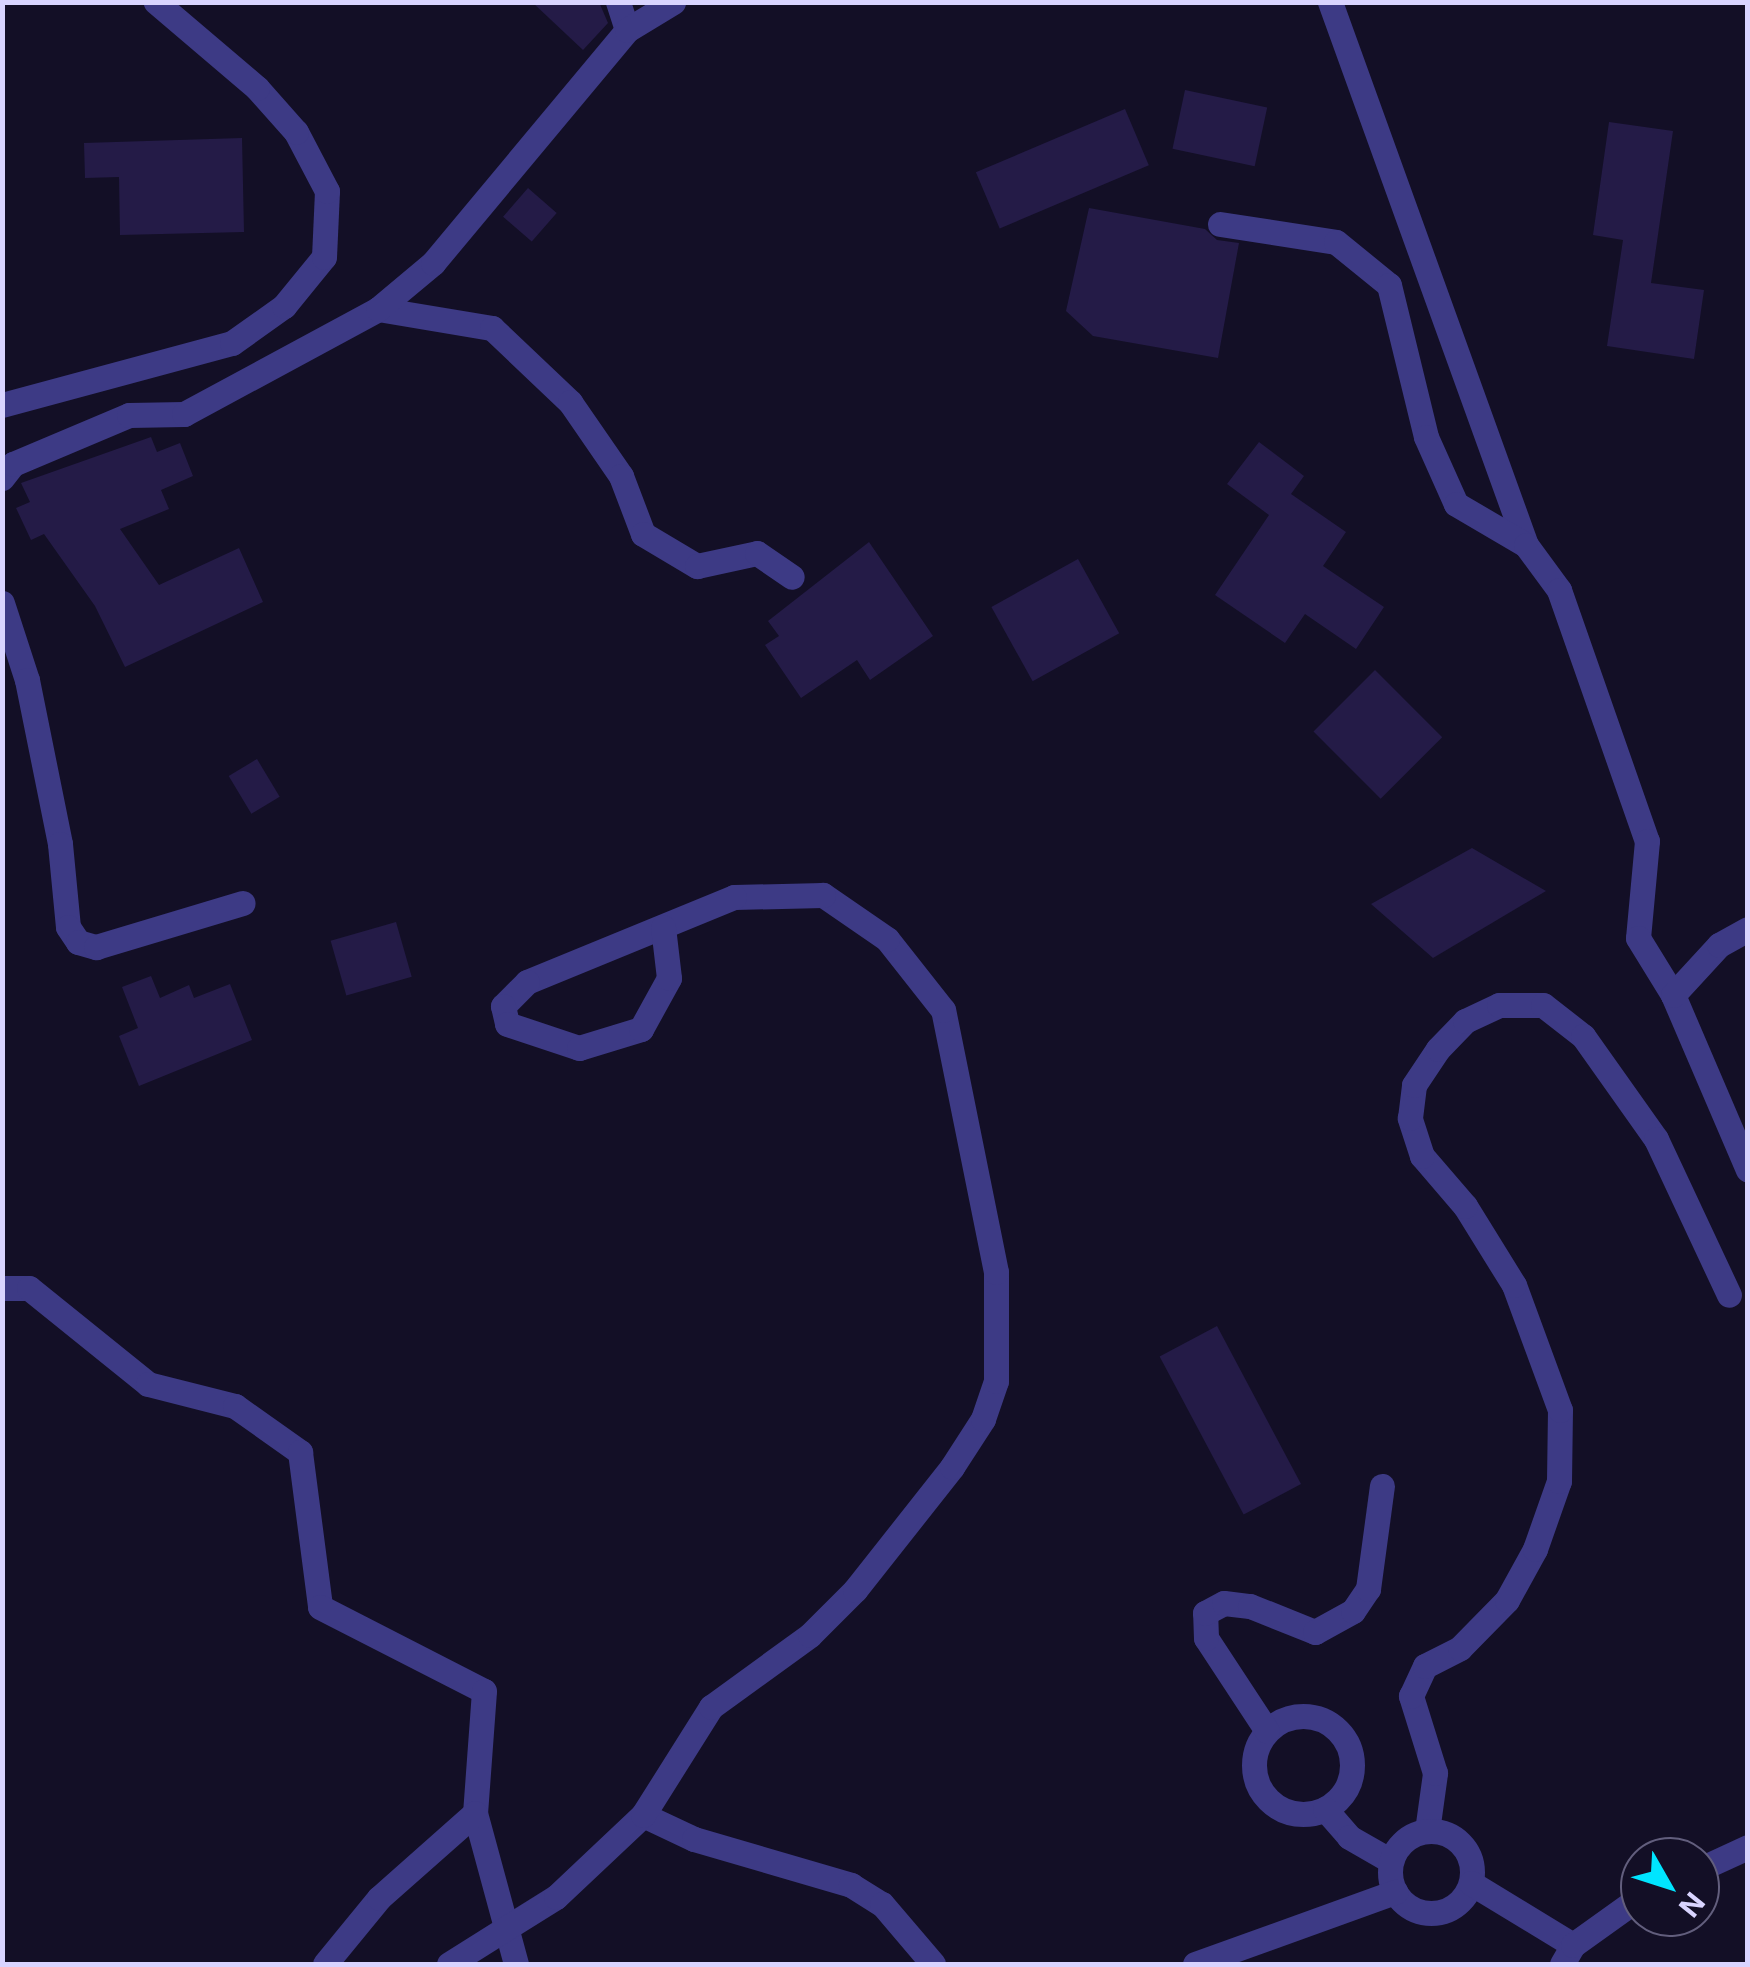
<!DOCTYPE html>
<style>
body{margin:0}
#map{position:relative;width:1750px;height:1967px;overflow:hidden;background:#130f26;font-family:Inter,sans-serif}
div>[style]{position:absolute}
.building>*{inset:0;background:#241b47;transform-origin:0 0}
.minor>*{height:25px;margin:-12.5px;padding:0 12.5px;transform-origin:12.5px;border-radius:12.5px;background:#3d3a85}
.minor>.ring{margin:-12.5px;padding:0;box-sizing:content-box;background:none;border:25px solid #3d3a85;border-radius:50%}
span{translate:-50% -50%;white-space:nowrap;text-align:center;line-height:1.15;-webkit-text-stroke:9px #130f26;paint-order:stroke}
.frame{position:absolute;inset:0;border:5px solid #d9d4ff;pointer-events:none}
.north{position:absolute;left:1620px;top:1837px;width:100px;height:100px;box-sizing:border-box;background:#130f26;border:2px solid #625e7d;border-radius:50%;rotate:129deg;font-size:28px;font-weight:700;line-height:40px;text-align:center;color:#d9d4ff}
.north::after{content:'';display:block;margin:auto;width:35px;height:45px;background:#00e5ff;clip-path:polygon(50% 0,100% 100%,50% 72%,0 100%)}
</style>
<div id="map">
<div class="building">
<div style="clip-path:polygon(532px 2px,599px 2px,608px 23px,583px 50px)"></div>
<div style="left:1185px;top:90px;width:84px;height:60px;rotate:12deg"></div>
<div style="left:1125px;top:109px;width:61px;height:162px;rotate:67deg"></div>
<div style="clip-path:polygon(1609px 122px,1673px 131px,1651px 283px,1704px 290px,1694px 359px,1607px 346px,1623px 240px,1593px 235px)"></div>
<div style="clip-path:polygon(242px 138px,244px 232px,120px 235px,119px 177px,85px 178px,84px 143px)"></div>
<div style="left:528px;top:188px;width:38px;height:38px;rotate:41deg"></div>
<div style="clip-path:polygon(1089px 208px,1205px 229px,1217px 240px,1239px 243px,1218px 358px,1093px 336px,1066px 311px)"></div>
<div style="clip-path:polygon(151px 437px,157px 452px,180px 443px,193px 476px,161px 490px,169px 509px,120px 529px,159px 585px,239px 548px,263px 602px,125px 667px,95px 606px,44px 534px,31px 540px,16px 508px,30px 502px,21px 483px)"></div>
<div style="clip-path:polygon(1259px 442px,1304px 476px,1291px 494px,1346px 532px,1323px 566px,1384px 607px,1356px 649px,1305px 614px,1285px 643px,1215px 595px,1269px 515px,1227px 484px)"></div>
<div style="clip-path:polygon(869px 542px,933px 636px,870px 680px,857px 660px,801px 698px,765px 645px,779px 636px,768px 621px)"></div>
<div style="left:1078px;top:559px;width:85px;height:99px;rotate:61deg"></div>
<div style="left:1375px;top:670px;width:95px;height:87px;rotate:45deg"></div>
<div style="left:257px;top:759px;width:44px;height:33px;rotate:59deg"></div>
<div style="clip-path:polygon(1472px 848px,1546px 891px,1433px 958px,1371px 904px)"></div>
<div style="left:396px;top:922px;width:57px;height:68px;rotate:74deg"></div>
<div style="clip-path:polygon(151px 976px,160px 998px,189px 985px,194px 998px,230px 984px,252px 1040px,139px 1086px,119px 1036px,138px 1028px,122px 987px)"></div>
<div style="left:1217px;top:1326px;width:179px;height:65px;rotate:62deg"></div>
</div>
<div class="minor">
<div style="left:618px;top:2px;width:29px;rotate:72deg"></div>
<div style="left:1330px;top:2px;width:577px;rotate:70.15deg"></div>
<div style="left:1220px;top:224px;width:117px;rotate:8.8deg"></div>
<div style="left:1336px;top:242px;width:68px;rotate:39.1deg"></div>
<div style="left:1389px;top:285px;width:156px;rotate:76.3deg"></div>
<div style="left:1426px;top:437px;width:73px;rotate:65.9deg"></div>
<div style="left:1456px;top:504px;width:81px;rotate:30.4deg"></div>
<div style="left:1526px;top:545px;width:56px;rotate:53.7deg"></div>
<div style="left:1559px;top:590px;width:266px;rotate:70.7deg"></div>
<div style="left:1647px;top:841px;width:97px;rotate:95.3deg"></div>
<div style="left:1638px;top:938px;width:67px;rotate:58.4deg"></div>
<div style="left:1673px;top:995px;width:190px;rotate:66.8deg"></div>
<div style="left:378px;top:309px;width:116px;rotate:9.5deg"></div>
<div style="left:492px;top:328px;width:108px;rotate:43.5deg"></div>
<div style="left:570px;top:402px;width:90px;rotate:55.4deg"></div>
<div style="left:621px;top:476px;width:62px;rotate:69.2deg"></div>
<div style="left:643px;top:534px;width:63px;rotate:30.7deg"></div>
<div style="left:697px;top:566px;width:61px;rotate:-12.2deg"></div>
<div style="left:757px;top:553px;width:42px;rotate:34.4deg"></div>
<div style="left:2px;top:405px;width:238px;rotate:-15.1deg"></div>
<div style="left:232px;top:343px;width:64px;rotate:-35.4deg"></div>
<div style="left:284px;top:306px;width:63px;rotate:-50.8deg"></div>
<div style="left:324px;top:257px;width:66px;rotate:-87.4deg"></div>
<div style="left:327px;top:191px;width:67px;rotate:-117.7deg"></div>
<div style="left:296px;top:132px;width:59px;rotate:-131.6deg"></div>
<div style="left:257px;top:88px;width:133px;rotate:-139.6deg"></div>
<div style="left:2px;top:478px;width:18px;rotate:-52deg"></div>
<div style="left:13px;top:464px;width:126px;rotate:-22.9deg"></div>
<div style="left:129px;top:415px;width:55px;rotate:-1deg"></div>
<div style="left:184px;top:414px;width:221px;rotate:-28.4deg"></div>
<div style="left:378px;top:309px;width:72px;rotate:-39.9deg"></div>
<div style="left:433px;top:263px;width:303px;rotate:-50.2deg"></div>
<div style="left:627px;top:30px;width:54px;rotate:-31.3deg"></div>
<div style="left:2px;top:603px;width:81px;rotate:72deg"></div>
<div style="left:27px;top:680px;width:167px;rotate:78.6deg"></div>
<div style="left:60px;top:844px;width:83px;rotate:84.5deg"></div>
<div style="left:68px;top:927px;width:18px;rotate:56deg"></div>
<div style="left:78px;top:942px;width:19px;rotate:16deg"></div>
<div style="left:96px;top:947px;width:153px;rotate:-16.7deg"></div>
<div style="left:1673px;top:995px;width:68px;rotate:-47.4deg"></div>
<div style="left:1719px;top:945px;width:33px;rotate:-29deg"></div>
<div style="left:2px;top:1288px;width:27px"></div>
<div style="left:29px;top:1288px;width:153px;rotate:38.9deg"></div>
<div style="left:148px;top:1384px;width:90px;rotate:14.2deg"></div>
<div style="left:235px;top:1406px;width:80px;rotate:35.3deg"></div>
<div style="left:300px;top:1452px;width:156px;rotate:82.6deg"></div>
<div style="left:320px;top:1607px;width:184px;rotate:27.1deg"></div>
<div style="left:484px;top:1691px;width:122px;rotate:94.2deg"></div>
<div style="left:475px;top:1813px;width:156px;rotate:74.8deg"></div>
<div class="ring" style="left:1254px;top:1716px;width:73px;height:73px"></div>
<div style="left:1267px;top:1731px;width:111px;rotate:-123.3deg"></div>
<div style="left:1206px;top:1638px;width:25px;rotate:-92deg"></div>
<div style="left:1205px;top:1613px;width:21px;rotate:-28deg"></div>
<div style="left:1224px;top:1603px;width:26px;rotate:7deg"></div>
<div style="left:1250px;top:1606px;width:70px;rotate:21.8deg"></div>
<div style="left:1315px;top:1632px;width:43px;rotate:-28.9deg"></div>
<div style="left:1353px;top:1611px;width:27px;rotate:-56deg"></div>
<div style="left:1368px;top:1589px;width:104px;rotate:-82.3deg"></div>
<div style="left:1325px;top:1809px;width:37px;rotate:49deg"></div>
<div style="left:1349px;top:1837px;width:48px;rotate:29.7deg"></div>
<div style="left:643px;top:1815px;width:56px;rotate:25.2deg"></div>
<div style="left:694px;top:1839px;width:164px;rotate:16.3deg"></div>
<div style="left:851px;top:1885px;width:36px;rotate:32deg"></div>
<div style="left:882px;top:1904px;width:79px;rotate:49.6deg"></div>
<div style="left:1427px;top:1831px;width:59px;rotate:-82.1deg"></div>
<div style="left:1435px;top:1773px;width:81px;rotate:-107.3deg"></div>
<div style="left:1411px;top:1696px;width:33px;rotate:-65deg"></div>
<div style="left:1425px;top:1666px;width:39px;rotate:-27deg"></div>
<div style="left:1460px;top:1648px;width:67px;rotate:-45.6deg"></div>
<div style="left:1507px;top:1600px;width:58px;rotate:-61.2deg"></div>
<div style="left:1535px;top:1549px;width:72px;rotate:-70.6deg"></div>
<div style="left:1559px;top:1481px;width:71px;rotate:-89.2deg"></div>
<div style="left:1560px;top:1410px;width:133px;rotate:-110.2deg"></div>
<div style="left:1514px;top:1285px;width:93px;rotate:-121.8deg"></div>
<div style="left:1465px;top:1206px;width:66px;rotate:-130.7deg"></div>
<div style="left:1422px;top:1156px;width:40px;rotate:-108deg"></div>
<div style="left:1410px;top:1118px;width:33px;rotate:-83deg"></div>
<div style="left:1414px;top:1085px;width:43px;rotate:-56.3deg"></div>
<div style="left:1438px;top:1049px;width:39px;rotate:-46deg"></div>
<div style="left:1465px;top:1021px;width:38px;rotate:-25deg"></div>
<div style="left:1499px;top:1005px;width:44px"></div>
<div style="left:1543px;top:1005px;width:51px;rotate:37.8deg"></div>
<div style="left:1583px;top:1036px;width:126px;rotate:54.7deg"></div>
<div style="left:1656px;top:1139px;width:172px;rotate:64.9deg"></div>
<div class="ring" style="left:1390px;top:1831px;width:57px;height:57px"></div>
<div style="left:1700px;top:1869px;width:53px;rotate:-24.6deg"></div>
<div style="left:1471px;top:1883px;width:119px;rotate:31.3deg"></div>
<div style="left:325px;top:1964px;width:85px;rotate:-50.7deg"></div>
<div style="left:379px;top:1898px;width:128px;rotate:-41.5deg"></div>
<div style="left:449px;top:1964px;width:126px;rotate:-32.1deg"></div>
<div style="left:556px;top:1897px;width:120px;rotate:-43.3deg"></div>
<div style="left:643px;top:1815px;width:128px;rotate:-57.8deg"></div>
<div style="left:711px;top:1707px;width:122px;rotate:-36deg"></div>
<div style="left:810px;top:1635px;width:64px;rotate:-45deg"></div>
<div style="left:855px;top:1590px;width:157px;rotate:-51.7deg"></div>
<div style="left:952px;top:1467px;width:57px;rotate:-57.1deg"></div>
<div style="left:983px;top:1419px;width:40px;rotate:-71.1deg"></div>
<div style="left:996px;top:1381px;width:109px;rotate:-90deg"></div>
<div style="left:996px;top:1272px;width:267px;rotate:-101.4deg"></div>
<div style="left:943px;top:1010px;width:90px;rotate:-128.3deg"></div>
<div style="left:887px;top:939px;width:78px;rotate:-145.5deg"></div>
<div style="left:823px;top:895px;width:89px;rotate:178.7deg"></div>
<div style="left:734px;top:897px;width:224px;rotate:157.7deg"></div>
<div style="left:527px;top:982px;width:34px;rotate:135deg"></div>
<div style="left:503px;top:1006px;width:18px;rotate:77deg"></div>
<div style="left:507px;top:1024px;width:76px;rotate:18.4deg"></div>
<div style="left:579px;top:1048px;width:65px;rotate:-17deg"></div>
<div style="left:641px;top:1029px;width:58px;rotate:-61.2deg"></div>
<div style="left:669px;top:978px;width:51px;rotate:-96.7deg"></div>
<div style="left:1195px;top:1964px;width:213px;rotate:-19.8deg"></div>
<div style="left:1562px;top:1964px;width:22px;rotate:-60deg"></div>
<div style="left:1573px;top:1945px;width:82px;rotate:-35.6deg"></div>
</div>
<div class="frame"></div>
<div class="north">N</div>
</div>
